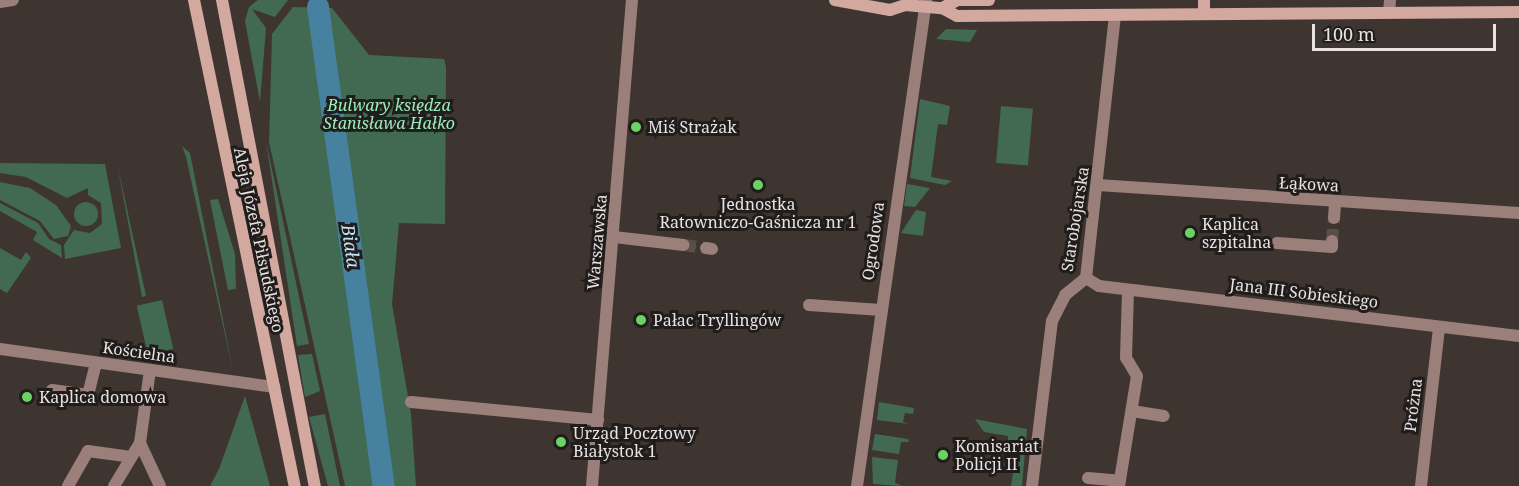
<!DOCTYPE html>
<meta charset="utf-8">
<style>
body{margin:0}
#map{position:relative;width:1519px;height:486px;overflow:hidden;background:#3e3531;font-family:"Noto Serif",serif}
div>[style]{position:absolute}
.green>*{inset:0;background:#426a52;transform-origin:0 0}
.round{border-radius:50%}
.river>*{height:22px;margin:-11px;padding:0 11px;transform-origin:11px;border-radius:11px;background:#4681a0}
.minor-tunnel>*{height:12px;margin-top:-6px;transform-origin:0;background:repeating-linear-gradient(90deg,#584f4b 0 12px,transparent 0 18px)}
.minor>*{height:12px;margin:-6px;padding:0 6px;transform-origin:6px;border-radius:6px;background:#9b7f7a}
.tertiary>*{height:12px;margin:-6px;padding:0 6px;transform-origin:6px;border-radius:6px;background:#9b7f7a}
.secondary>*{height:12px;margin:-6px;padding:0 6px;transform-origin:6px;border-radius:6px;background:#d3a89f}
.dots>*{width:16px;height:16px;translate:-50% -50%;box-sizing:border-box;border:3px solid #211d1c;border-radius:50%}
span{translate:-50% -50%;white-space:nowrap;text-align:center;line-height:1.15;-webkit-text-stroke:6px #211d1c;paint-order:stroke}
.park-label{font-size:16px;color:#9aeebc;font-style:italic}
.poi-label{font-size:16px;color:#e8e2e0}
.left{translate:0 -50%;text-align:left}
.street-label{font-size:16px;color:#e8e2e0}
.water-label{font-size:18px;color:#c0e0f3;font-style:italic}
.scale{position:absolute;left:1312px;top:24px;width:184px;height:27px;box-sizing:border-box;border:3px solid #e8e2e0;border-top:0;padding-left:8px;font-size:18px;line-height:21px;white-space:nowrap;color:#e8e2e0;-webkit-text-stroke:4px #211d1c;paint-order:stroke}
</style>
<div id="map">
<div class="green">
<div style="clip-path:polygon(258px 0,288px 0,275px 17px,252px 9px,266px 28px,260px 102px,245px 21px,249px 7px)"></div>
<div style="clip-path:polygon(293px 7px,332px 8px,369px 55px,444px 59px,446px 67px,445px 224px,399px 223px,392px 304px,411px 414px,416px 486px,345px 486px,269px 142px,272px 34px)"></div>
<div style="clip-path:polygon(946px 29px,977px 30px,970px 42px,936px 39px)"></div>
<div style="clip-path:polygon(920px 99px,950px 106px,947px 125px,938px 124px,931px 177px,952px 181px,945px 185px,910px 178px)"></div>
<div style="left:1001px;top:106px;width:32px;height:57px;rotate:5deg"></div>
<div style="clip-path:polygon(266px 141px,309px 344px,297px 346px)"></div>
<div style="clip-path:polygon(182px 146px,190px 153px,233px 371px,186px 157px)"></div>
<div style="clip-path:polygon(0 163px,105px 164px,121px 248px,65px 259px,64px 245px,74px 230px,90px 233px,102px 224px,101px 203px,88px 195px,88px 188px,67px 198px,26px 177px,0 173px)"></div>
<div style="clip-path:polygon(117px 163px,146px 296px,142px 297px)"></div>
<div style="clip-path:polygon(0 182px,30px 188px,56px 205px,71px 226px,68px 236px,54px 239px,40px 221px,0 200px)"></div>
<div style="clip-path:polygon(907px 184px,930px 188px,915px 207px,904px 206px)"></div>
<div style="clip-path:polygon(218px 199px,235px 254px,236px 289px,228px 290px,210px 200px)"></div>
<div class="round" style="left:74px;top:202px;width:24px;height:24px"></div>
<div style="clip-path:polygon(0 203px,38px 223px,49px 239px,61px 245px,62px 258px,33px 240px,37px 232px,0 211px)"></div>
<div style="clip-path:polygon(916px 210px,926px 212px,923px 236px,901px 233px)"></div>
<div style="clip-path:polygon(0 248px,21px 260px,26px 252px,31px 258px,7px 293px,0 289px)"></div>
<div style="left:162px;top:300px;width:50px;height:26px;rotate:77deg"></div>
<div style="clip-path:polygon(312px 354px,320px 391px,305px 397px,298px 355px)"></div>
<div style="clip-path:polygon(245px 396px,270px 486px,210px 486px,219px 469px)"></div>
<div style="clip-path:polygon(879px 402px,914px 408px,913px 414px,905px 413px,903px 422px,909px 424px,877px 420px)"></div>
<div style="clip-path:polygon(325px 414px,340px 486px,328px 486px,309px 417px)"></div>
<div style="clip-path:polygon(975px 419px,1027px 429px,1022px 486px,1011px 486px,1017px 447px,1008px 445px,1008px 436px,984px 432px)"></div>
<div style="clip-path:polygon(875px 434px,908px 439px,909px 442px,901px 442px,899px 454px,872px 450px)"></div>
<div style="clip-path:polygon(872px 457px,898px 460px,895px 483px,903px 486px,873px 484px)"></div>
</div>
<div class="river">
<div style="left:318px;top:7px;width:484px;rotate:82.2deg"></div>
</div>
<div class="minor-tunnel">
<div style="left:1332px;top:241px;width:23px;rotate:-85deg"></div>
<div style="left:684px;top:245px;width:22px;rotate:8deg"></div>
</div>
<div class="minor">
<div style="left:1389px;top:12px;width:12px;rotate:-85deg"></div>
<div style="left:1098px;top:185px;width:422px;rotate:3.8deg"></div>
<div style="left:1334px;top:218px;width:16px;rotate:-86deg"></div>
<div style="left:614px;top:237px;width:70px;rotate:6.5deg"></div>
<div style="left:1277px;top:243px;width:55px;rotate:4.2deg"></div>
<div style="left:1332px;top:247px;width:6px;rotate:-90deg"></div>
<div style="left:706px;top:248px;width:6px;rotate:9deg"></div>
<div style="left:1086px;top:278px;width:15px;rotate:32deg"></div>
<div style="left:1099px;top:286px;width:423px;rotate:6.8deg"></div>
<div style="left:809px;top:305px;width:72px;rotate:4deg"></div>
<div style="left:0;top:349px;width:277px;rotate:7.9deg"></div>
<div style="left:52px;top:390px;width:36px;rotate:8deg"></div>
<div style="left:88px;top:395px;width:33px;rotate:-76deg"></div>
<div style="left:411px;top:402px;width:188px;rotate:5.5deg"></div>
<div style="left:1132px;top:411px;width:32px;rotate:9deg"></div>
<div style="left:140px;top:443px;width:47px;rotate:65.1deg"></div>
<div style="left:1088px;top:478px;width:32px;rotate:5deg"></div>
<div style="left:68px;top:486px;width:40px;rotate:-60.3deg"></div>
<div style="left:88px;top:451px;width:43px;rotate:7.9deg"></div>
<div style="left:114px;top:486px;width:50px;rotate:-58.8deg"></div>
<div style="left:140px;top:443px;width:74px;rotate:-82.2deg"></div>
<div style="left:857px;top:486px;width:491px;rotate:-81.9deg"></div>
<div style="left:1032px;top:486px;width:166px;rotate:-83.1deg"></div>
<div style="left:1052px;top:321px;width:29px;rotate:-63deg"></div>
<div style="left:1065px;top:295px;width:27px;rotate:-39deg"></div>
<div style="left:1086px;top:278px;width:264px;rotate:-83.7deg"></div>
<div style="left:1119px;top:486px;width:111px;rotate:-80.7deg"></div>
<div style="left:1137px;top:376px;width:21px;rotate:-121deg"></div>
<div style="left:1126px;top:358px;width:68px;rotate:-88.3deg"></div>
<div style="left:1421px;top:486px;width:160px;rotate:-83.5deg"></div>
</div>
<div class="tertiary">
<div style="left:0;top:2px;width:13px;rotate:-9deg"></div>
<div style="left:592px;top:486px;width:488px;rotate:-85.3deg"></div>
</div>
<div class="secondary">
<div style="left:194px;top:0;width:496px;rotate:78.3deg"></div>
<div style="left:222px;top:0;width:495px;rotate:79.2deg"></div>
<div style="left:835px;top:0;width:56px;rotate:10.3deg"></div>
<div style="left:890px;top:10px;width:16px;rotate:-18deg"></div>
<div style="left:905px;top:5px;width:37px;rotate:5deg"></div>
<div style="left:942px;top:8px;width:17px;rotate:28deg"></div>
<div style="left:957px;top:16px;width:562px;rotate:-0.41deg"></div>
<div style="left:1204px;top:0;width:12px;rotate:90deg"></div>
<div style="left:942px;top:8px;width:18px;rotate:-27deg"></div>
<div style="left:958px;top:0;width:31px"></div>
</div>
<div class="dots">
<div style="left:636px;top:127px;background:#6bd363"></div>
<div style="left:758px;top:185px;background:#6bd363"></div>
<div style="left:1190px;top:233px;background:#6bd363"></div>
<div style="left:641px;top:320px;background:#6bd363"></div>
<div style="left:27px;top:397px;background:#6bd363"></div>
<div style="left:561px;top:442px;background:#6bd363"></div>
<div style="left:943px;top:455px;background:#6bd363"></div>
</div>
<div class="park-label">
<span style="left:389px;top:114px">Bulwary księdza<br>Stanisława Hałko</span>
</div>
<div class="poi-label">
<span class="left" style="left:648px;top:127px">Miś Strażak</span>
<span style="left:758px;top:213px">Jednostka<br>Ratowniczo-Gaśnicza nr 1</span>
<span class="left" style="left:1202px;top:233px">Kaplica<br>szpitalna</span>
<span class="left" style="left:653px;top:320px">Pałac Tryllingów</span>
<span class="left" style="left:39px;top:397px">Kaplica domowa</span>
<span class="left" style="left:573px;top:442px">Urząd Pocztowy<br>Białystok 1</span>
<span class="left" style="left:955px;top:455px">Komisariat<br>Policji II</span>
</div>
<div class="street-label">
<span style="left:1309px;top:184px;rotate:3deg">Łąkowa</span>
<span style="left:1075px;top:219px;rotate:-81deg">Starobojarska</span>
<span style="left:259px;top:240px;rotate:78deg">Aleja Józefa Piłsudskiego</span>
<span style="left:873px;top:241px;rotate:-82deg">Ogrodowa</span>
<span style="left:597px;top:242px;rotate:-85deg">Warszawska</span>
<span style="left:1304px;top:293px;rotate:7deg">Jana III Sobieskiego</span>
<span style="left:139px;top:352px;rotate:8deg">Kościelna</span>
<span style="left:1413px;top:405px;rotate:-83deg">Próżna</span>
</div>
<div class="water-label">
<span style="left:351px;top:246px;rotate:82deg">Biała</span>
</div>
<div class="scale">100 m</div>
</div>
